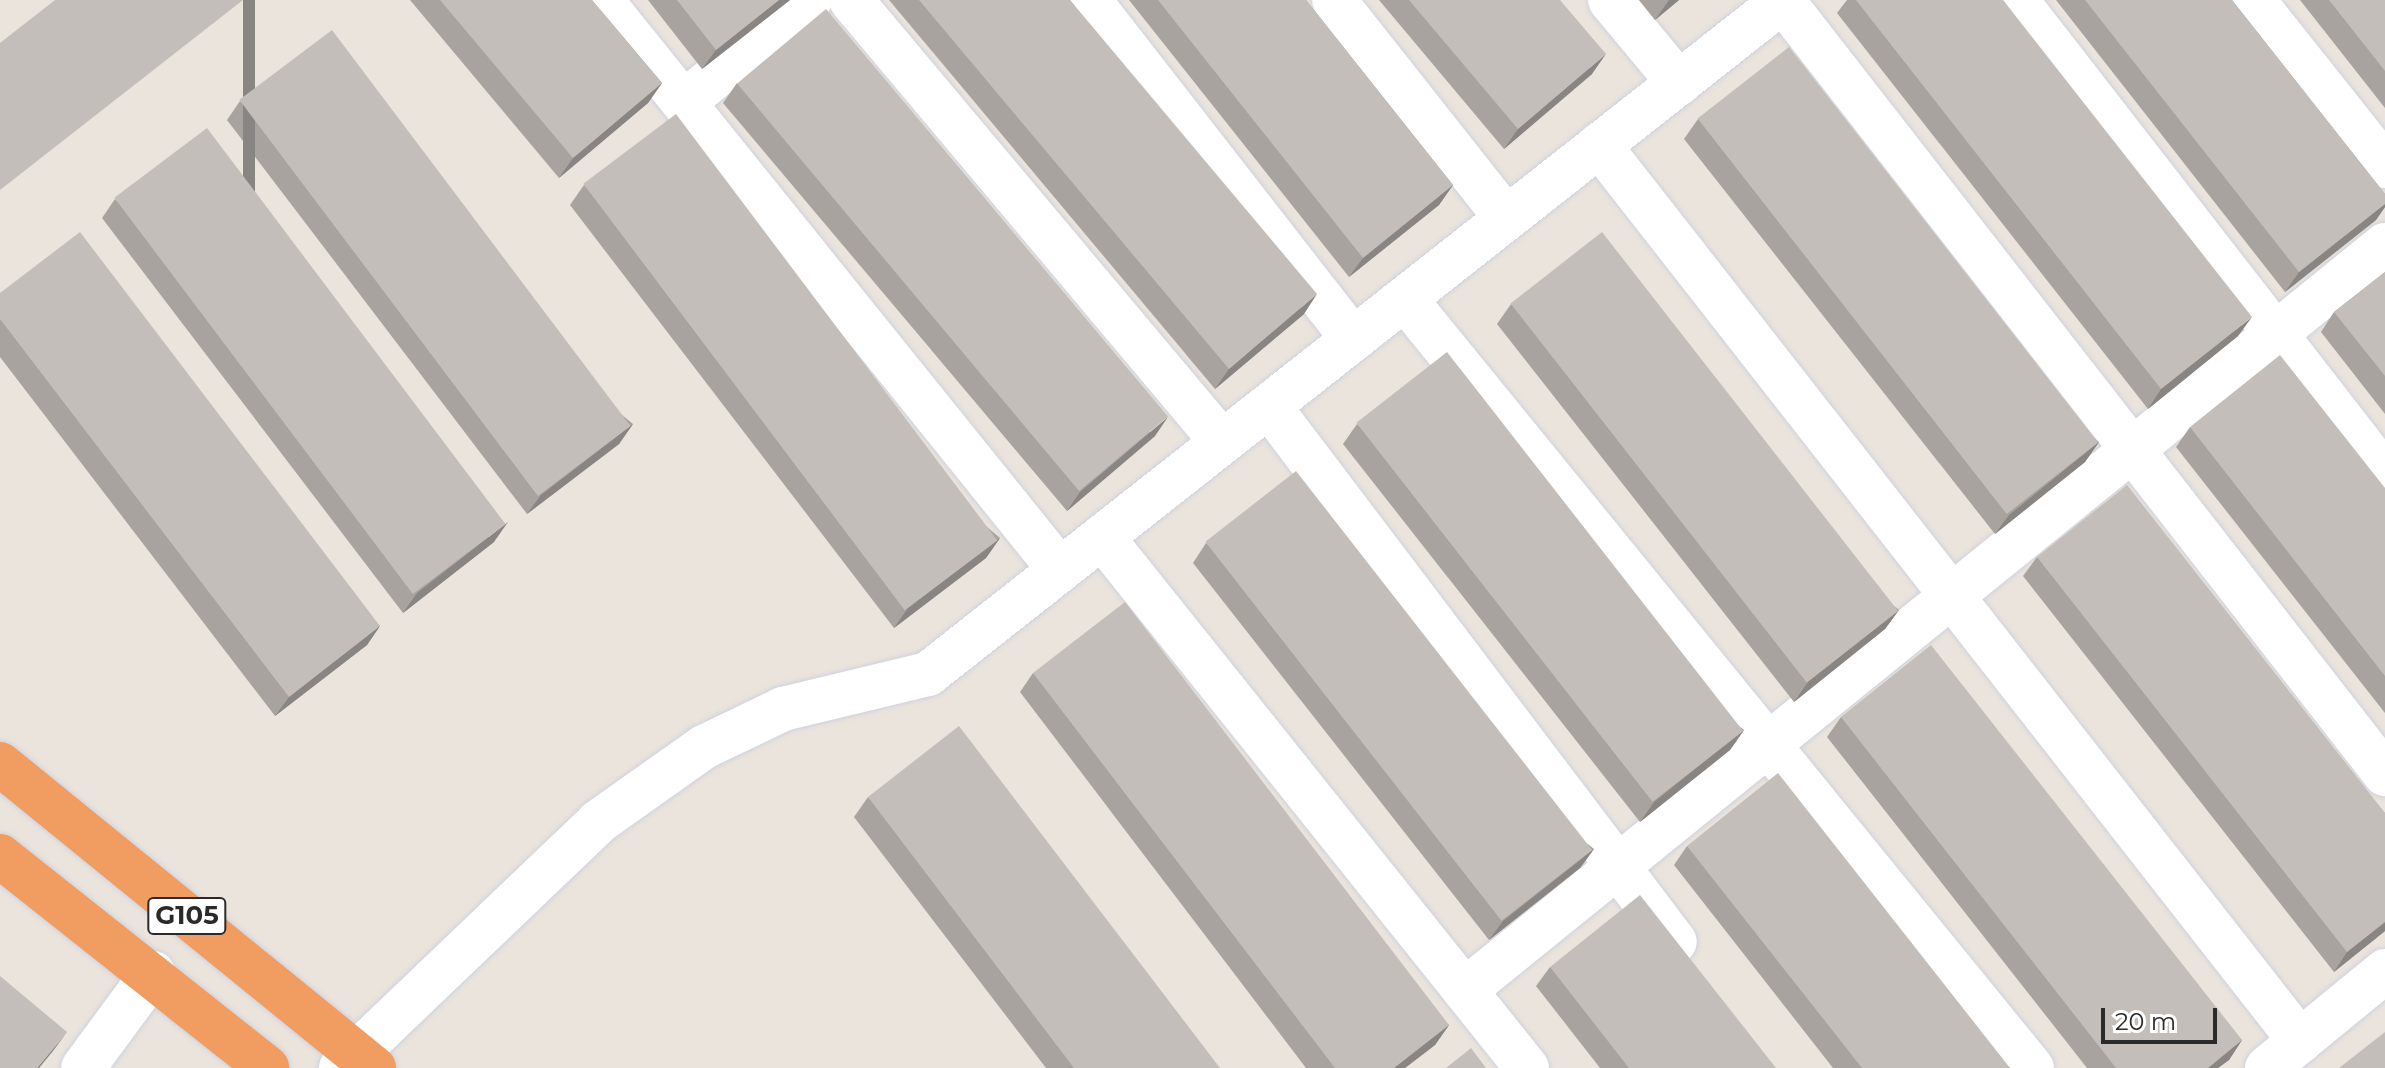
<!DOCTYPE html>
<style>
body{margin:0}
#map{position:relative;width:2385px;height:1068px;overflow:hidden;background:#ebe4dd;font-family:Montserrat,sans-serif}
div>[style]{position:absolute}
.roads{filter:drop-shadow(0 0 2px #cfd2dd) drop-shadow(0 0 2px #cfd2dd)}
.minor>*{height:44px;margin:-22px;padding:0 22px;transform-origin:22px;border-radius:22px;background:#fff}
.highway>*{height:44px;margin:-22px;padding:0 22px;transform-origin:22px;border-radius:22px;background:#f19c61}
.wall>*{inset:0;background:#a8a39f}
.shaded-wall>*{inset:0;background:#888582;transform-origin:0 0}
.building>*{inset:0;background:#c3beb9;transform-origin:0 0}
span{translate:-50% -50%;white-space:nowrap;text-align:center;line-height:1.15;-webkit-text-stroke:6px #fff;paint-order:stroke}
.shield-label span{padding:2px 6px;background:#fff;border:2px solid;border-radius:6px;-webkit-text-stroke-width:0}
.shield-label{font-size:26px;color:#2a2a2a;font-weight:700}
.scale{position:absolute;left:2101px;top:1008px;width:116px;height:36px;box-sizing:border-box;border:4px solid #2a2a2a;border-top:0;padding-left:10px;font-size:24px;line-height:28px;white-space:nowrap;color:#2a2a2a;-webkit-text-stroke:6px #fff;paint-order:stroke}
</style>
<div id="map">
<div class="roads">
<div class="minor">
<div style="left:601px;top:0;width:732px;rotate:51.16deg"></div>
<div style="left:851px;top:0;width:577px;rotate:49.99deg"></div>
<div style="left:1089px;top:0;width:430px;rotate:52.1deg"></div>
<div style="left:1334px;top:0;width:278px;rotate:51.7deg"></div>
<div style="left:1610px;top:0;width:108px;rotate:50.3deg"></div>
<div style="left:2016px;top:0;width:601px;rotate:52.16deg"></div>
<div style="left:2253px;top:0;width:212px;rotate:51.5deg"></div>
<div style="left:1783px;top:1px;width:980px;rotate:52.09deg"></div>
<div style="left:684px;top:102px;width:162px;rotate:-39deg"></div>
<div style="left:1599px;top:145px;width:1138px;rotate:51.96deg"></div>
<div style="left:1405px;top:299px;width:992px;rotate:50.81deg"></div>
<div style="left:1269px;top:406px;width:672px;rotate:52.86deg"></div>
<div style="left:1102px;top:537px;width:680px;rotate:51.33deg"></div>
<div style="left:1465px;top:990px;width:1184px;rotate:-39deg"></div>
<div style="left:83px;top:1068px;width:118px;rotate:-53.6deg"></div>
<div style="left:341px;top:1068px;width:356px;rotate:-43.7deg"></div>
<div style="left:598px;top:822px;width:130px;rotate:-35.3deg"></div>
<div style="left:704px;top:747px;width:88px;rotate:-25.7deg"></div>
<div style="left:783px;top:709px;width:149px;rotate:-13.6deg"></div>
<div style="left:928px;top:674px;width:1090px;rotate:-38.22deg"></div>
<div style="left:2267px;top:1068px;width:153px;rotate:-39.4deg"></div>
</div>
<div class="highway">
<div style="left:0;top:764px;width:482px;rotate:39.1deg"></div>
<div style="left:0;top:856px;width:341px;rotate:38.4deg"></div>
</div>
</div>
<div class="wall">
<div style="clip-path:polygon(410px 0,592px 0,662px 83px,648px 103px,559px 178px)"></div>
<div style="clip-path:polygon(648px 0,790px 0,702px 69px)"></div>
<div style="clip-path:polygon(889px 0,1070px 0,1304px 314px,1215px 389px)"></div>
<div style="clip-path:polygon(1129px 0,1306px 0,1453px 185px,1439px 205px,1349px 277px)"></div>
<div style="clip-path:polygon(1379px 0,1560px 0,1592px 74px,1504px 149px)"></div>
<div style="clip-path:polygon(1639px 0,1679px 0,1655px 20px)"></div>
<div style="clip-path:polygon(1847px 0,2003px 0,2238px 336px,2148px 409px,1837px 13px)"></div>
<div style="clip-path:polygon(2056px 0,2232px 0,2385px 194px,2385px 207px,2376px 220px,2285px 292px)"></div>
<div style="clip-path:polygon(2300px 0,2385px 0,2385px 108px)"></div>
<div style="clip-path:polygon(737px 83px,1155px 436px,1067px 511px,723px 103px)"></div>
<div style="clip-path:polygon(240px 101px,633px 424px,619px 444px,527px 514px,227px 120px)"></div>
<div style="clip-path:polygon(1698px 119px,2099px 442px,2085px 462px,1995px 534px,1684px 139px)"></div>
<div style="clip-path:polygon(584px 185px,1000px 538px,986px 558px,894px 628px,570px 205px)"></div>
<div style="clip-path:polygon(115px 199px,494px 542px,403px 613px,102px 218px)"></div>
<div style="clip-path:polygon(2385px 272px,2385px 414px,2321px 332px,2334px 312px)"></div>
<div style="clip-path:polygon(0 293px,380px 626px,367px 645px,275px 716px,0 357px)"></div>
<div style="clip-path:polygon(1511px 304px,1899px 610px,1885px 629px,1794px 702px,1497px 324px)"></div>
<div style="clip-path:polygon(1357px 424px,1744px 730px,1730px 750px,1640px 822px,1343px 444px)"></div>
<div style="clip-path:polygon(2190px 427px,2385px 488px,2385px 713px,2176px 447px)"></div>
<div style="clip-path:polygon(1206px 543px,1594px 849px,1580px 868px,1489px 940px,1193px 563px)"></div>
<div style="clip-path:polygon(2037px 557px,2385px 813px,2385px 931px,2334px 972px,2023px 576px)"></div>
<div style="clip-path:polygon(1033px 673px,1449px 1025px,1435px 1045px,1405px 1068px,1306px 1068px,1020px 692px)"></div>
<div style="clip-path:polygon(1841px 717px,2242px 1040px,2229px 1060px,2218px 1068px,2087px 1068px,1827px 737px)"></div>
<div style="clip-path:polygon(868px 797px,1220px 1068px,1046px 1068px,854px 817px)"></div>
<div style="clip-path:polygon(1687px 846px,2010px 1068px,1833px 1068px,1674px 865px)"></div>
<div style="clip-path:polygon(1550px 967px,1776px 1068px,1600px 1068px,1536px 986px)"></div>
</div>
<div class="shaded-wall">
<div style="left:243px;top:0;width:12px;height:308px"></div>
<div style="clip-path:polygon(779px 0,790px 0,702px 69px,716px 50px)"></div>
<div style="clip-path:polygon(1669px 0,1679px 0,1655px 20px)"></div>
<div style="clip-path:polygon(1606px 54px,1592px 74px,1504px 149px,1518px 129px)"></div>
<div style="clip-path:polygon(662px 83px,648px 103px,559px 178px,573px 158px)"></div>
<div style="clip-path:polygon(1453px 185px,1439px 205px,1349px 277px,1363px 258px)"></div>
<div style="clip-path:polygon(2385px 204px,2385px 207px,2376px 220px,2285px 292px,2299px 272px)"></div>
<div style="clip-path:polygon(1317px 294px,1304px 314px,1215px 389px,1229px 369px)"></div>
<div style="clip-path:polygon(2252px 317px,2238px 336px,2148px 409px,2161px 389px)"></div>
<div style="clip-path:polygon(1168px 417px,1155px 436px,1067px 511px,1080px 492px)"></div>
<div style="clip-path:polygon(633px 424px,619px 444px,527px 514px,541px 495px)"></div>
<div style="clip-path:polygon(2099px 442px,2085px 462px,1995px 534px,2009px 515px)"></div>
<div style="clip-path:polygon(508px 522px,494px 542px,403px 613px,417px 593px)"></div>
<div style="clip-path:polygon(1000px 538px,986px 558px,894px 628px,908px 608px)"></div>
<div style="clip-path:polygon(1899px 610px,1885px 629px,1794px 702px,1808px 682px)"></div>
<div style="clip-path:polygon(380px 626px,367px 645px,275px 716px,289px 697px)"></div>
<div style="clip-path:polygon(1744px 730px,1730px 750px,1640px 822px,1654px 802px)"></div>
<div style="clip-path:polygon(1594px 849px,1580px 868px,1489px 940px,1503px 921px)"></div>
<div style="clip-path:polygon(2385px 922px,2385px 931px,2334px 972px,2347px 952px)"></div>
<div style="clip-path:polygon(1449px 1025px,1435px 1045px,1405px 1068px,1394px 1068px)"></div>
<div style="clip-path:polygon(67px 1032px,53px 1051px,39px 1068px,37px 1068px)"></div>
<div style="clip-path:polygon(2242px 1040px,2229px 1060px,2218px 1068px,2208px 1068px)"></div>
</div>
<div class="building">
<div style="clip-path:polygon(55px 0,243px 0,0 190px,0 43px)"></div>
<div style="clip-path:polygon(440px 0,592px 0,662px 83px,573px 158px)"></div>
<div style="clip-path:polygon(677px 0,779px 0,716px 50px)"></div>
<div style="clip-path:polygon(919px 0,1070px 0,1317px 294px,1229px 369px)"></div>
<div style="clip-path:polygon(1158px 0,1306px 0,1453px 185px,1363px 258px)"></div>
<div style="clip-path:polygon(1409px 0,1560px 0,1606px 54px,1518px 129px)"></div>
<div style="clip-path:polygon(1856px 0,2003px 0,2252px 317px,2161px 389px)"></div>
<div style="clip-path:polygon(2085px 0,2232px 0,2385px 194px,2385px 204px,2299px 272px)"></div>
<div style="clip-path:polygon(2329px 0,2385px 0,2385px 71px)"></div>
<div style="left:826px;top:9px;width:532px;height:116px;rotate:50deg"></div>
<div style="left:332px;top:30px;width:496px;height:116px;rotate:53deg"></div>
<div style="left:1789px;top:47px;width:502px;height:116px;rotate:52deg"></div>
<div style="left:676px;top:114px;width:534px;height:116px;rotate:53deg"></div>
<div style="left:207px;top:128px;width:496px;height:116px;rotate:53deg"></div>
<div style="clip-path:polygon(80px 232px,380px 626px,289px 697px,0 319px,0 293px)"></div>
<div style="left:1602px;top:232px;width:481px;height:116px;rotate:52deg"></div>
<div style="clip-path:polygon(2385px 272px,2385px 376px,2334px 312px)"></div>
<div style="left:1447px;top:352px;width:481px;height:115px;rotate:52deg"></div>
<div style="clip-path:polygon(2280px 355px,2385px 488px,2385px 676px,2190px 427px)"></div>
<div style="left:1296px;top:471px;width:481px;height:115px;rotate:52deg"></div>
<div style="clip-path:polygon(2127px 485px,2385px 813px,2385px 922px,2347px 952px,2037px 557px)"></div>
<div style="clip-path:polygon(1125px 602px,1449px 1025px,1394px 1068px,1335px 1068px,1033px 673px)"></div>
<div style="clip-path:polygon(1931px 645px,2242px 1040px,2208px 1068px,2116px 1068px,1841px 717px)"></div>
<div style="clip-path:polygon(959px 726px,1220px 1068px,1074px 1068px,868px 797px)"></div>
<div style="clip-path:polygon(1778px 773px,2010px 1068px,1862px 1068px,1687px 846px)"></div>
<div style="clip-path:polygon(1640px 895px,1776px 1068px,1629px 1068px,1550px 967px)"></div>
<div style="clip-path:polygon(0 976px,67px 1032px,37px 1068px,0 1068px)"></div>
<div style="clip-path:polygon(2385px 1032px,2385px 1068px,2339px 1068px)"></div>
<div style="clip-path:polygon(1471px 1048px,1486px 1068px,1446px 1068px)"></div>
</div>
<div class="shield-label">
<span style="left:187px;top:916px">G105</span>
</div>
<div class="scale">20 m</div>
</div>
